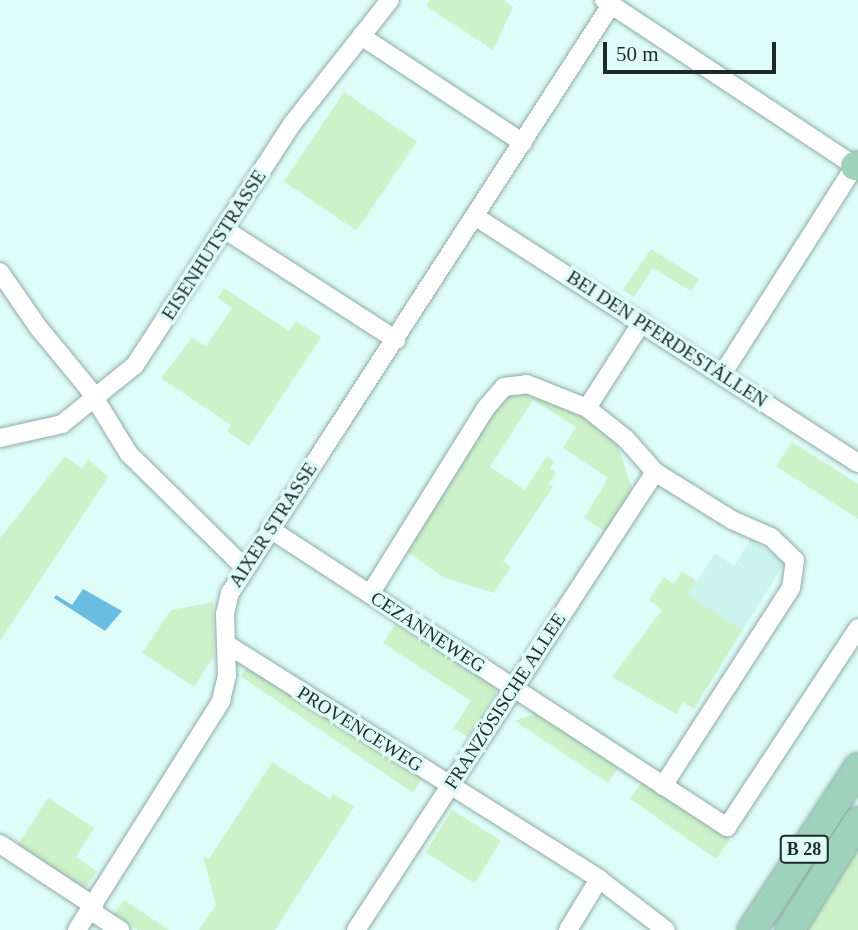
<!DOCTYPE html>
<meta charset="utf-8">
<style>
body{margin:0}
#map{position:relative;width:858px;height:930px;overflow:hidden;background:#defcf8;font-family:"Times New Roman",serif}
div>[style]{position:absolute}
.built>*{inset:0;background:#cbf4ee}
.green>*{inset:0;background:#cdf2ca;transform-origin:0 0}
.water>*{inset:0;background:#6abce1}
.roads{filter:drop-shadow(0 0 2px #8faca7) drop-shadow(0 0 2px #8faca7)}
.minor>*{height:18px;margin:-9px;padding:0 9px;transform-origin:9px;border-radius:9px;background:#fff}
.primary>*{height:28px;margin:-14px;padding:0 14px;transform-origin:14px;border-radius:14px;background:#9ed2bc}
span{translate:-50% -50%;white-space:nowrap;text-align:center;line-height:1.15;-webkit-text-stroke:7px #defcf8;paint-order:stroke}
.shield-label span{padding:2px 5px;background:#defcf8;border:2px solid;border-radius:5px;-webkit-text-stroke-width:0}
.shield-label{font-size:18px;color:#1e2a28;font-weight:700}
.street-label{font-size:19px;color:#1e2a28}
.scale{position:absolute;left:603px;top:42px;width:173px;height:32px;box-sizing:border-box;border:4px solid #1e2a28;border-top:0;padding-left:9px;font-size:21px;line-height:24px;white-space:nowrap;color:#1e2a28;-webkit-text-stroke:5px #defcf8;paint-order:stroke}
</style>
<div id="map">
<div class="built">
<div style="clip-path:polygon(751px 539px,785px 562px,694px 709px,688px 595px,715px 553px,734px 566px)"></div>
</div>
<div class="green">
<div style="clip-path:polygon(430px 0,504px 0,513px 7px,493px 50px,426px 6px)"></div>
<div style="left:344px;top:92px;width:88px;height:108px;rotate:34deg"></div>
<div style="clip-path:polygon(651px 249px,699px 279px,691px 291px,653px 268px,634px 297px,623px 290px)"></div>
<div style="clip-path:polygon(224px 288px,289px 331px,296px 321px,321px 337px,249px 446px,227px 431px,231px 425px,161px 378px,192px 338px,206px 346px,232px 308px,218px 298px)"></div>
<div style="clip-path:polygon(518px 390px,592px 411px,617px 444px,632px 488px,631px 503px,614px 537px,584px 518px,608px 478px,563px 448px,576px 427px,533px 400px,490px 467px,525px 490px,547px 456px,554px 461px,550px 468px,556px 473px,549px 484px,553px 487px,503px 561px,511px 567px,494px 593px,445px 578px,407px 552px,389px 579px,497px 400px)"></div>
<div style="clip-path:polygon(792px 442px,858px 484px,858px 519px,776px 466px)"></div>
<div style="clip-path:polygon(65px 456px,82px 469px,88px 459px,108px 477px,0 641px,0 538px)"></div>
<div style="clip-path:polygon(682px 571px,697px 581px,688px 595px,742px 630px,694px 709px,683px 702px,676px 714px,612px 677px,662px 610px,649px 600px,664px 577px,674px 584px)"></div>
<div style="clip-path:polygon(213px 602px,214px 656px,194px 687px,142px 653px,171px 610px)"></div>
<div style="clip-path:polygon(396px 623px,495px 687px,496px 696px,468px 737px,453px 728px,471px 701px,383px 643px)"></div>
<div style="left:250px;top:662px;width:208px;height:17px;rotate:34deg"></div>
<div style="clip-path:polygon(541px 712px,620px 765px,608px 783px,515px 721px)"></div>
<div style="clip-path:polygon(272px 762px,330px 799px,333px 794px,354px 807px,275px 930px,199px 930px,216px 905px,203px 856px,209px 859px)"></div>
<div style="left:644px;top:779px;width:105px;height:24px;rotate:35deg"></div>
<div style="clip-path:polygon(48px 798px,94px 828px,76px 857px,97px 871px,82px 893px,15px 849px)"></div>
<div style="left:452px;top:810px;width:58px;height:50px;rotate:32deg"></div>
<div style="clip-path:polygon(858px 821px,858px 930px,790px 930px)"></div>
<div style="clip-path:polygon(124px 900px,169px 930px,137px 930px,114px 914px)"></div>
</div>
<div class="water">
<div style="clip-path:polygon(83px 589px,122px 611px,105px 631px,54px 598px,56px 595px,72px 605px)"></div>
</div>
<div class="roads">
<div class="minor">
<div style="left:604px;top:0;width:305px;rotate:33.5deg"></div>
<div style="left:361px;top:36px;width:194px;rotate:33.4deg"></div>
<div style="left:476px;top:217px;width:454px;rotate:32.8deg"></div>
<div style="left:224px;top:229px;width:205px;rotate:32.8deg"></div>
<div style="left:0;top:272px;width:67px;rotate:55.4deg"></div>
<div style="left:38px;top:327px;width:80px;rotate:50.6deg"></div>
<div style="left:89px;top:389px;width:76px;rotate:58.4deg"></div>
<div style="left:129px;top:454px;width:163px;rotate:44.5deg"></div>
<div style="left:723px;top:373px;width:246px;rotate:-57.5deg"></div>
<div style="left:587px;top:408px;width:102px;rotate:-57.4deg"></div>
<div style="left:0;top:438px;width:64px;rotate:-12.7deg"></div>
<div style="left:62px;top:424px;width:94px;rotate:-38.9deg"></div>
<div style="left:135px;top:365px;width:288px;rotate:-56.9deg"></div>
<div style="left:292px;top:124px;width:158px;rotate:-51.7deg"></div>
<div style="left:270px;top:529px;width:546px;rotate:33.11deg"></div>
<div style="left:727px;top:827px;width:238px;rotate:-56.6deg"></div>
<div style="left:370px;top:594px;width:218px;rotate:-58.1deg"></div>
<div style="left:485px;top:409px;width:29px;rotate:-49deg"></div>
<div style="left:504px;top:387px;width:23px;rotate:-7deg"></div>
<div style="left:527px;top:384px;width:65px;rotate:21.8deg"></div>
<div style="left:587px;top:408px;width:50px;rotate:38.5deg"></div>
<div style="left:626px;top:439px;width:44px;rotate:48.7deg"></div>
<div style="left:655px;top:472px;width:91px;rotate:31.9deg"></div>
<div style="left:732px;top:520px;width:43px;rotate:23.6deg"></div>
<div style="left:771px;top:537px;width:33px;rotate:44deg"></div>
<div style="left:795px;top:560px;width:28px;rotate:98deg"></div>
<div style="left:791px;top:588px;width:236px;rotate:122.9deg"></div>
<div style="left:228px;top:645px;width:439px;rotate:32.2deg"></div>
<div style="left:599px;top:879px;width:84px;rotate:37.3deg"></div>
<div style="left:0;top:844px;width:113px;rotate:33.4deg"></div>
<div style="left:91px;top:911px;width:35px;rotate:33deg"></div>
<div style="left:77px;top:930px;width:271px;rotate:-57.8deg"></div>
<div style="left:221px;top:701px;width:27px;rotate:-77deg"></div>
<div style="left:227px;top:675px;width:61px;rotate:-91.9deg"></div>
<div style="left:225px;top:614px;width:22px;rotate:-77deg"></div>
<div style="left:230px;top:593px;width:701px;rotate:-57.06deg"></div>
<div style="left:356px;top:930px;width:547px;rotate:-56.86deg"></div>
<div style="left:568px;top:930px;width:60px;rotate:-58.7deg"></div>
</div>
<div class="primary">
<div style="left:855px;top:166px;width:3px"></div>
<div style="left:752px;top:930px;width:194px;rotate:-56.8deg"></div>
<div style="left:790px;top:930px;width:128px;rotate:-58deg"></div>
</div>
</div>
<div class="shield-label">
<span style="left:804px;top:849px">B 28</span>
</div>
<div class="street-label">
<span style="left:214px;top:245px;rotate:-57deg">EISENHUTSTRASSE</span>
<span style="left:667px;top:339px;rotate:33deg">BEI DEN PFERDESTÄLLEN</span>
<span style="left:273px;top:525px;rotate:-57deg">AIXER STRASSE</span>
<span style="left:428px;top:632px;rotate:33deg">CEZANNEWEG</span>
<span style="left:505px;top:701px;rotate:-57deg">FRANZÖSISCHE ALLEE</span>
<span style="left:360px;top:729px;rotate:32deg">PROVENCEWEG</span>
</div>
<div class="scale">50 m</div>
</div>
